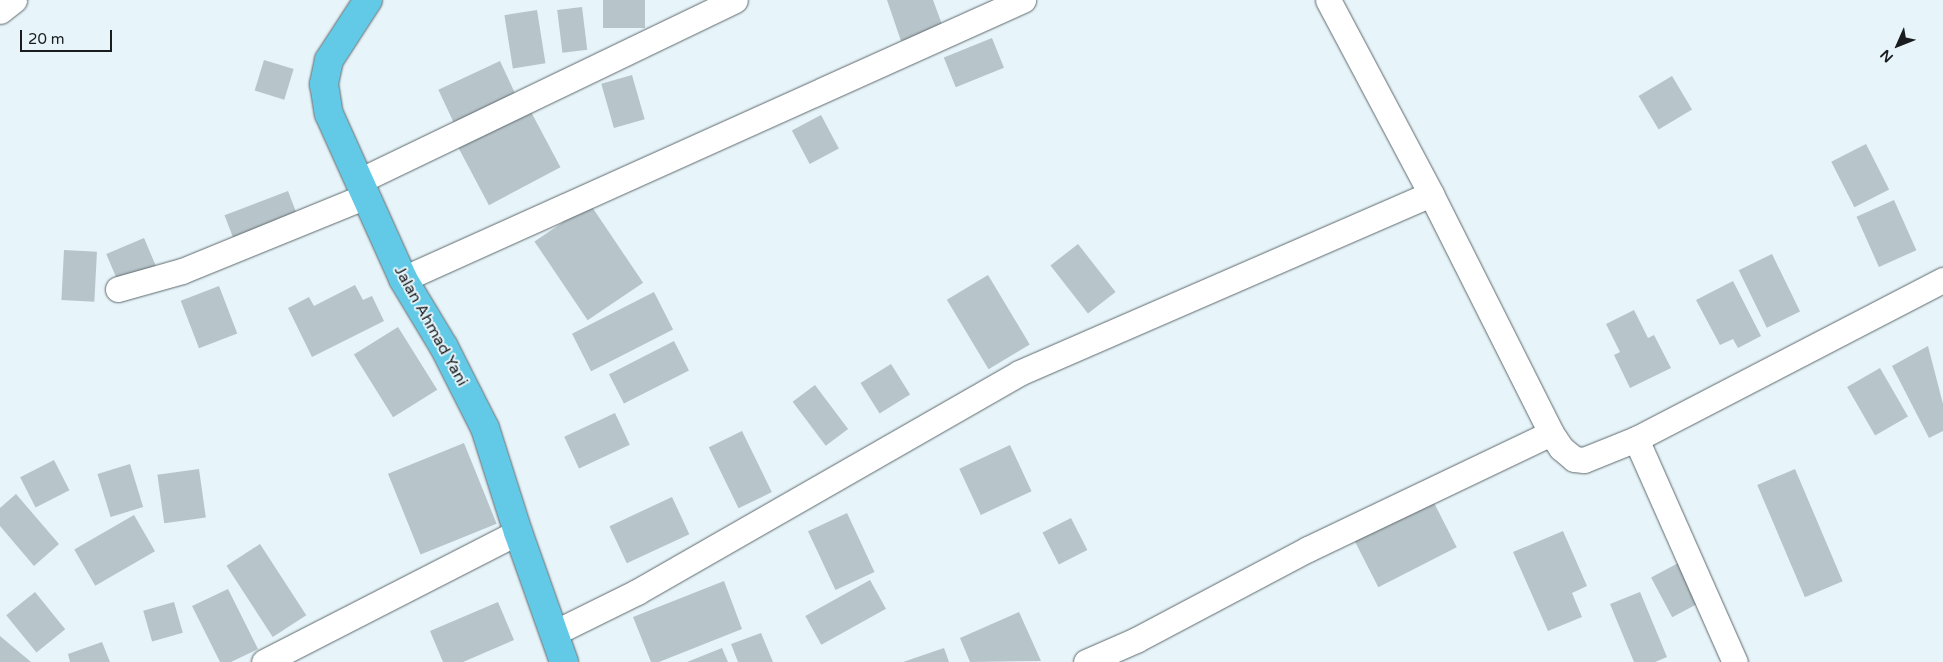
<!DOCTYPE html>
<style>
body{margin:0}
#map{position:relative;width:1943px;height:662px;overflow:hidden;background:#e7f4f9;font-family:"Varela Round",sans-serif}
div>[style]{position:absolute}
.building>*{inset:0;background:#b7c4c9;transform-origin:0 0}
.roads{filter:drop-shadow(0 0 1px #5d696d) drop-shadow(0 0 1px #5d696d)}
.minor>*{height:25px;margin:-12.5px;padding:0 12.5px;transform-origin:12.5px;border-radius:12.5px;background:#fff}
.trunk>*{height:28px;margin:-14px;padding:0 14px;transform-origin:14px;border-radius:14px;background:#62cae7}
span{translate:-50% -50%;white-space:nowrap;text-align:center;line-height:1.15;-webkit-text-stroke:4px #e7f4f9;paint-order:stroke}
.street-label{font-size:16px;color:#191d1f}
.north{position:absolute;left:1873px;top:20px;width:50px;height:50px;-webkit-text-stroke:4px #e7f4f9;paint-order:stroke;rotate:226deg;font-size:14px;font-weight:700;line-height:20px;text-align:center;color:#191d1f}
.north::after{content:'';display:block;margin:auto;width:18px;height:22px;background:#191d1f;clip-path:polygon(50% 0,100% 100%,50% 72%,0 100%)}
.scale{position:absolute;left:20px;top:30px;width:92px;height:22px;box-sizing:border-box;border:2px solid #191d1f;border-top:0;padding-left:6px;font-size:15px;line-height:18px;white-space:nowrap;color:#191d1f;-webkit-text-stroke:4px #e7f4f9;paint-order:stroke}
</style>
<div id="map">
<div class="building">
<div style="left:603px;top:0;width:42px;height:28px"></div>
<div style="clip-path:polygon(887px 0,933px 0,943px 27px,901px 41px)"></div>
<div style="left:582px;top:7px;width:43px;height:25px;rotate:83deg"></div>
<div style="left:537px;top:10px;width:54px;height:33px;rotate:81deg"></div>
<div style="left:992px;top:38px;width:32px;height:52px;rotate:68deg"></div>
<div style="left:264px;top:60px;width:31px;height:32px;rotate:17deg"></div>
<div style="left:500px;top:61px;width:40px;height:68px;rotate:65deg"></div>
<div style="left:632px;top:75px;width:46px;height:32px;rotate:74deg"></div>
<div style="left:1672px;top:76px;width:39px;height:39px;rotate:59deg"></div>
<div style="left:529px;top:108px;width:67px;height:81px;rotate:62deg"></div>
<div style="left:821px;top:115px;width:38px;height:33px;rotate:62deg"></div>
<div style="left:1866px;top:144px;width:51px;height:39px;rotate:63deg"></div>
<div style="left:288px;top:191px;width:42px;height:68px;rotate:69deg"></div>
<div style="left:1894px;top:200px;width:55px;height:41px;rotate:66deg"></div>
<div style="left:590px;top:204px;width:95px;height:67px;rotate:56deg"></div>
<div style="left:144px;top:238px;width:47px;height:41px;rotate:67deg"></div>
<div style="left:1078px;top:244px;width:61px;height:35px;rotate:52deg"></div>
<div style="left:64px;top:250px;width:33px;height:50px;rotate:3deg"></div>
<div style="left:1772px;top:254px;width:64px;height:37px;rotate:64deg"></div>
<div style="left:988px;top:275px;width:81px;height:48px;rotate:59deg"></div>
<div style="clip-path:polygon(1733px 281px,1761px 336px,1738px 348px,1733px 339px,1720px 345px,1696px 300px)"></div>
<div style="clip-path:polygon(355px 285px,363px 300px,372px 296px,384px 321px,312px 357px,288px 308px,309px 297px,314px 306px)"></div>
<div style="left:219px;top:286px;width:51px;height:41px;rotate:69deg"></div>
<div style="left:654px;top:292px;width:42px;height:92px;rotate:63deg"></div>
<div style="clip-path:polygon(1634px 310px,1648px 338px,1654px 335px,1671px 368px,1630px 388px,1614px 355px,1620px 352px,1606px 324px)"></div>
<div style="left:398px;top:327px;width:74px;height:52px;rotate:58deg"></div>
<div style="left:674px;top:341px;width:33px;height:73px;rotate:63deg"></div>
<div style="clip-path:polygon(1928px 346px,1943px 404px,1943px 431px,1929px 438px,1892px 366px)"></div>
<div style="left:891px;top:364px;width:36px;height:36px;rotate:58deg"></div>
<div style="left:1880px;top:368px;width:56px;height:38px;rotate:60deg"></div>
<div style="left:815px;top:385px;width:55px;height:28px;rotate:53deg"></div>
<div style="left:615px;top:413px;width:35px;height:56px;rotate:65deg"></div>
<div style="left:742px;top:431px;width:68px;height:37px;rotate:64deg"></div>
<div style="left:464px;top:443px;width:87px;height:82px;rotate:68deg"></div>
<div style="left:1010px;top:445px;width:51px;height:56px;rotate:65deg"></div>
<div style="left:54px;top:460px;width:34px;height:38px;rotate:63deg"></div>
<div style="left:130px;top:464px;width:45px;height:34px;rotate:73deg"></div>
<div style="left:199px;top:469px;width:49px;height:42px;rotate:82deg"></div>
<div style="left:1795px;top:469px;width:122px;height:41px;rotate:67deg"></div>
<div style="left:1429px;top:493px;width:61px;height:88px;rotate:63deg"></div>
<div style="clip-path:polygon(16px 494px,59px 544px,34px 566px,0 526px,0 508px)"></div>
<div style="left:672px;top:497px;width:41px;height:69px;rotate:65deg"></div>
<div style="left:847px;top:513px;width:65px;height:43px;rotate:65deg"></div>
<div style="left:134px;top:515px;width:42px;height:69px;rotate:60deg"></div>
<div style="left:1071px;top:518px;width:36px;height:32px;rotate:63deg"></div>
<div style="clip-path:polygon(1563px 531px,1587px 586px,1572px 593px,1582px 617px,1548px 631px,1513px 552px)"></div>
<div style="left:260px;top:544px;width:85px;height:40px;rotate:57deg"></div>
<div style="left:1682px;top:561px;width:45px;height:35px;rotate:62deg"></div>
<div style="left:870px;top:580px;width:33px;height:74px;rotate:61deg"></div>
<div style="clip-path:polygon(724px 581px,742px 629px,659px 662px,651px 662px,633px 617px)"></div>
<div style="clip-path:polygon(228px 589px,258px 649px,231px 662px,220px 662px,192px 606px)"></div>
<div style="left:35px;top:592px;width:48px;height:37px;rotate:51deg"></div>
<div style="clip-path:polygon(1640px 592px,1667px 657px,1655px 662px,1634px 662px,1610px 604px)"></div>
<div style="left:174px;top:602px;width:32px;height:32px;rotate:74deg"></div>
<div style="clip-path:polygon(498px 602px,514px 640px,463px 662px,443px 662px,430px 631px)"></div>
<div style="clip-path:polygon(1019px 612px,1041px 661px,970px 662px,960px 638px)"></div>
<div style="clip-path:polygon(761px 633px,773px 662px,738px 662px,731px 644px)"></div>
<div style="clip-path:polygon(0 636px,31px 662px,0 662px)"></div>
<div style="clip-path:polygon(102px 642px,110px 662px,70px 662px,68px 654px)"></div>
<div style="clip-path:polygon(722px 648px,728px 662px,687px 662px)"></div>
<div style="clip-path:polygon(944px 648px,949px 662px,903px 662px)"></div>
</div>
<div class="roads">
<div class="minor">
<div style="left:1328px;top:0;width:220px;rotate:62deg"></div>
<div style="left:1431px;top:194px;width:267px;rotate:63.3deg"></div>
<div style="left:1551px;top:433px;width:18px;rotate:56deg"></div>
<div style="left:1561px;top:448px;width:17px;rotate:40deg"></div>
<div style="left:1574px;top:459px;width:10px;rotate:6deg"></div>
<div style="left:1584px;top:460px;width:56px;rotate:-22deg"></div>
<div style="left:1636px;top:439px;width:346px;rotate:-27.4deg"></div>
<div style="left:0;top:11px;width:18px;rotate:-38deg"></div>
<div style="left:359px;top:181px;width:417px;rotate:-25.7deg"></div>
<div style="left:403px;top:279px;width:680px;rotate:-24.23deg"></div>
<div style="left:118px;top:289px;width:66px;rotate:-15.7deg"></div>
<div style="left:182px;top:271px;width:199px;rotate:-22.2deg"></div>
<div style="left:1636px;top:439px;width:244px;rotate:66.1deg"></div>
<div style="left:554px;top:633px;width:93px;rotate:-26.3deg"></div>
<div style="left:637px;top:592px;width:440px;rotate:-29.8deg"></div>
<div style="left:1019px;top:373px;width:449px;rotate:-23.5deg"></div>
<div style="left:264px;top:662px;width:285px;rotate:-27.1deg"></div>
<div style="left:1086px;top:662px;width:55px;rotate:-23.7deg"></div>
<div style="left:1136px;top:640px;width:195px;rotate:-27.9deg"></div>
<div style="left:1308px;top:549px;width:269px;rotate:-25.5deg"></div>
</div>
<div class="trunk">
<div style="left:368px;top:0;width:72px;rotate:123deg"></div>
<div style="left:329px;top:60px;width:25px;rotate:102deg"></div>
<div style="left:324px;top:84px;width:30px;rotate:81deg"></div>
<div style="left:329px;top:114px;width:181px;rotate:65.8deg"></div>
<div style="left:403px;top:279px;width:79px;rotate:58.9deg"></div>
<div style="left:444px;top:347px;width:91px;rotate:63.2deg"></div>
<div style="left:485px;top:428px;width:109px;rotate:72.4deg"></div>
<div style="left:518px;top:532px;width:138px;rotate:70.5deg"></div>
</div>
</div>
<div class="street-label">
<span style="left:431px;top:326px;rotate:61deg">Jalan Ahmad Yani</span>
</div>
<div class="north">N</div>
<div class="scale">20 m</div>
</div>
